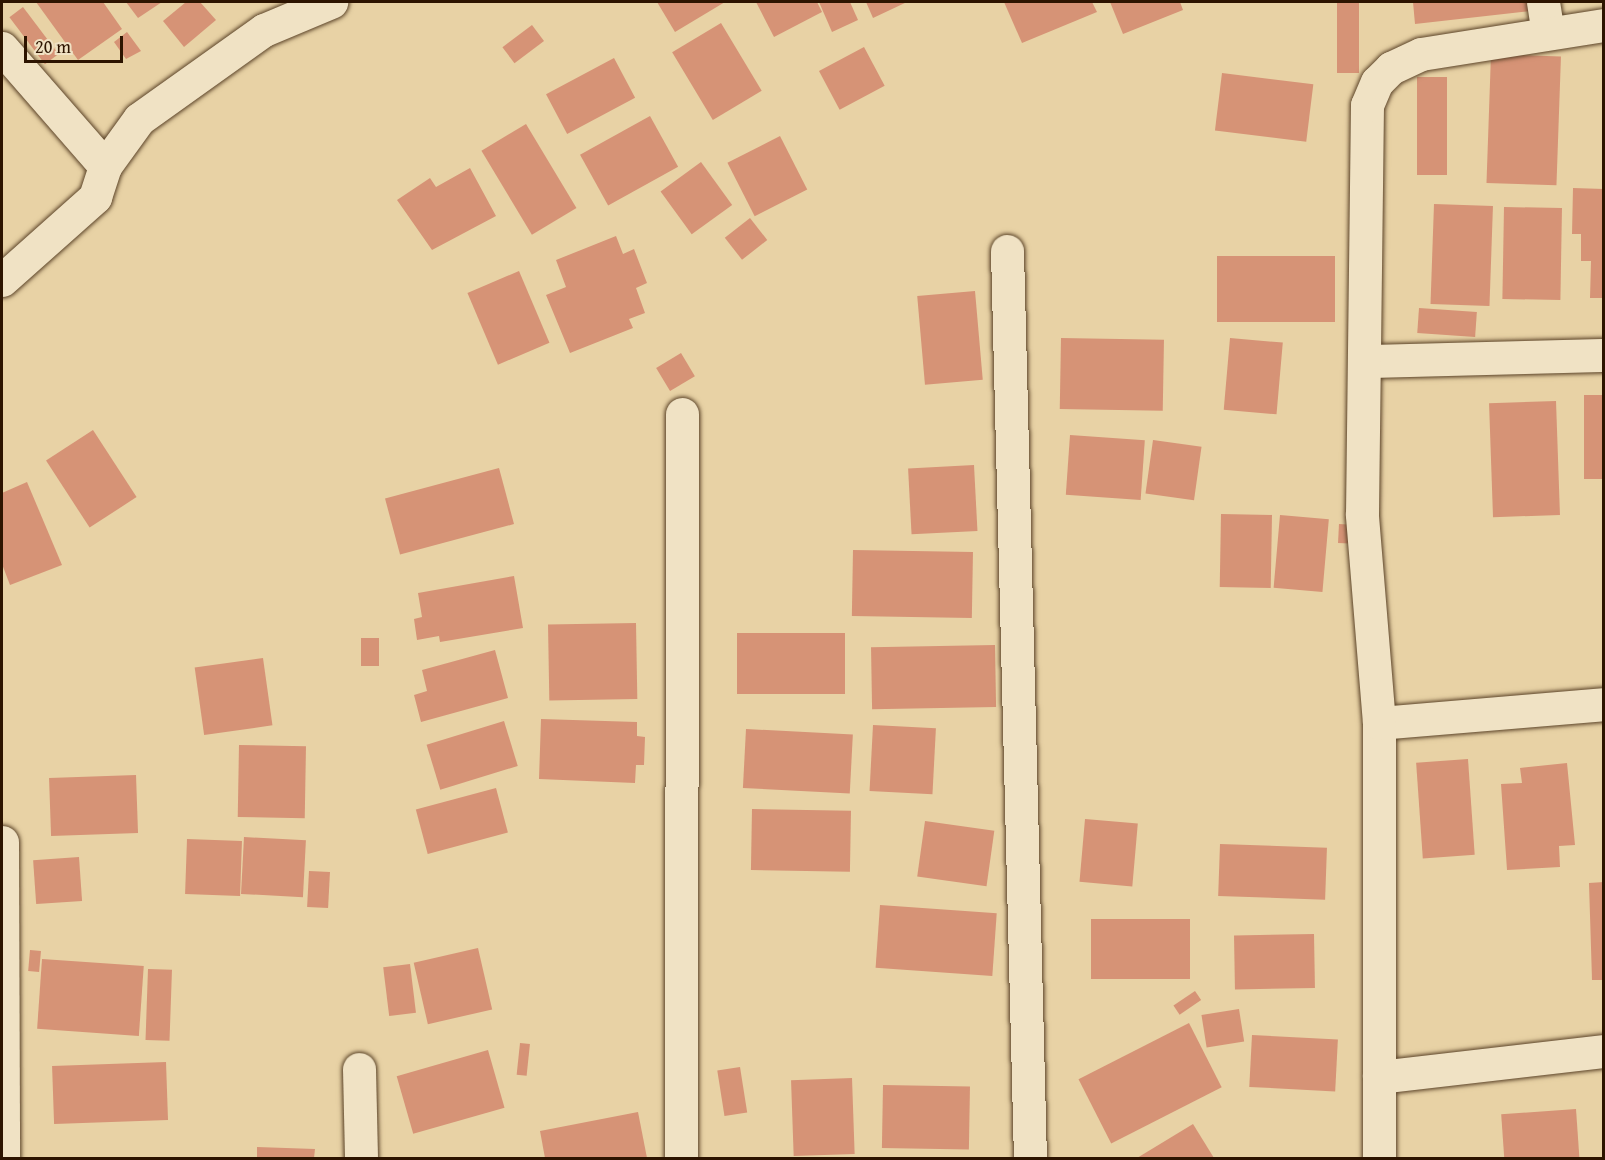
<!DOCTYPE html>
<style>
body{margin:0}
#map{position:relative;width:1605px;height:1160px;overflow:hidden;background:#e8d2a5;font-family:"Gentium Book Plus",serif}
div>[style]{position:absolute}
.building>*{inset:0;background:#d69376;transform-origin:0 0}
.roads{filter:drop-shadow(0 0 2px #5c4429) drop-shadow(0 0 2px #5c4429)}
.minor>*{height:33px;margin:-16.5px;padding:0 16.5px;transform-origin:16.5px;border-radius:16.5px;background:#f0e2c4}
span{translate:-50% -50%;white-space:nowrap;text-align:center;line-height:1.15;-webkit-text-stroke:5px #f0e2c4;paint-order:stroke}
.frame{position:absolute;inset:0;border:3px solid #2d1400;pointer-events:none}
.scale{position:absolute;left:24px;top:36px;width:99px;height:27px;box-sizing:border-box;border:3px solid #2d1400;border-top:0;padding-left:8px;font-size:18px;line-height:21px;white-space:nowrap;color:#2d1400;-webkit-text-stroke:4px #f0e2c4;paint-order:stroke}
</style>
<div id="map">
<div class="building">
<div style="clip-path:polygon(36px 2px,103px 2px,122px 29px,78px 60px)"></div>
<div style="clip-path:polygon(126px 2px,162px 2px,138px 18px)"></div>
<div style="clip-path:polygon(186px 2px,200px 2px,216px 20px,184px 47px,163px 21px)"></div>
<div style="clip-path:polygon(657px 2px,725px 2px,675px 32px)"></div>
<div style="clip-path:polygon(756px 2px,817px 2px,822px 12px,774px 37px)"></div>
<div style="clip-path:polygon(819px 2px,850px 2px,858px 20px,832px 32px)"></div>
<div style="clip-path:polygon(866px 2px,907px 2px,873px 18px)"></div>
<div style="clip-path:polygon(1004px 2px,1092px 2px,1097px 12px,1022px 43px)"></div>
<div style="clip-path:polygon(1110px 2px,1180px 2px,1183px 10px,1123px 34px)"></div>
<div style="left:1337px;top:2px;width:22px;height:71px"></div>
<div style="clip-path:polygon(1413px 2px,1529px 2px,1530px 11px,1415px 24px)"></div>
<div style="left:23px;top:7px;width:59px;height:17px;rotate:53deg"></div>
<div style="left:721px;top:23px;width:79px;height:57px;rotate:59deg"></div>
<div style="left:532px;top:25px;width:20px;height:37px;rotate:53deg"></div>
<div style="clip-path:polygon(127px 32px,141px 51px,126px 59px,114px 42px)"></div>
<div style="left:864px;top:47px;width:44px;height:51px;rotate:62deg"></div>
<div style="left:1491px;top:54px;width:70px;height:129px;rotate:2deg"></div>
<div style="left:614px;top:58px;width:45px;height:77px;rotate:62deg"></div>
<div style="left:1222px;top:73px;width:92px;height:58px;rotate:7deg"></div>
<div style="left:1417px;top:77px;width:30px;height:98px"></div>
<div style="left:650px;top:116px;width:58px;height:80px;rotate:61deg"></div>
<div style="left:526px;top:124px;width:98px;height:52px;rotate:59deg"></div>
<div style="left:780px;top:136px;width:60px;height:59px;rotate:63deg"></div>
<div style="left:701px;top:162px;width:53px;height:50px;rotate:54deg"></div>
<div style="clip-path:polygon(470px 168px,496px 216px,432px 250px,397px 200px,430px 178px,436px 187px)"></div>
<div style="clip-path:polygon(1573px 188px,1604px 189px,1604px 298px,1590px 298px,1591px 261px,1581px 261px,1581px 234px,1572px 234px)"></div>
<div style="left:1434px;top:204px;width:59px;height:100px;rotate:2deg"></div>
<div style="left:1504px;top:207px;width:58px;height:92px;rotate:1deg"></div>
<div style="left:750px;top:218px;width:28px;height:32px;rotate:52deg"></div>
<div style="clip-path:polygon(616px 236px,623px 254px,634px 249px,647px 283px,636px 288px,645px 313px,629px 319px,633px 328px,570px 353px,546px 295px,566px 287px,556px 260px)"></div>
<div style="left:1217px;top:256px;width:118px;height:66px"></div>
<div style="left:519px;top:271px;width:78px;height:56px;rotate:67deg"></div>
<div style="left:975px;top:291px;width:89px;height:58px;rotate:85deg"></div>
<div style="left:1419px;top:308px;width:58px;height:25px;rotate:4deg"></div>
<div style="left:1061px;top:338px;width:103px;height:71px;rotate:1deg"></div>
<div style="left:1230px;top:338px;width:53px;height:72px;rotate:5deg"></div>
<div style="left:681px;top:353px;width:27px;height:29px;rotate:59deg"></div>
<div style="left:1604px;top:395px;width:84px;height:20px;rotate:90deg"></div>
<div style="left:1556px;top:401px;width:114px;height:67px;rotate:88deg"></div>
<div style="left:93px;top:430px;width:80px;height:56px;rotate:57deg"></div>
<div style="left:1070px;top:435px;width:75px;height:60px;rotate:4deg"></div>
<div style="left:1153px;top:440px;width:49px;height:54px;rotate:8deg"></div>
<div style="left:974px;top:465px;width:66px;height:66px;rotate:87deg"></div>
<div style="left:499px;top:468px;width:58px;height:118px;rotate:75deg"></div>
<div style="clip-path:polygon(27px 482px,62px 565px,10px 585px,2px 564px,2px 493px)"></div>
<div style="left:1221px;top:514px;width:51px;height:73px;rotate:1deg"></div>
<div style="left:1280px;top:515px;width:49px;height:73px;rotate:5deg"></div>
<div style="left:1339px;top:524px;width:17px;height:19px;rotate:3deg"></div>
<div style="left:853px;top:550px;width:120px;height:66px;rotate:1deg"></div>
<div style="clip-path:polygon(514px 576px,523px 628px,440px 642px,439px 636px,417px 640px,414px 619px,422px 617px,418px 593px)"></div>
<div style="left:636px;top:623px;width:76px;height:88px;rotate:89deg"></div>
<div style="left:737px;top:633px;width:108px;height:61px"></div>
<div style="left:379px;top:638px;width:28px;height:18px;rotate:90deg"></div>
<div style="left:995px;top:645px;width:62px;height:124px;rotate:89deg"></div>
<div style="clip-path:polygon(495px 650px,508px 698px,421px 722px,414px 695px,427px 691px,422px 670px)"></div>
<div style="left:263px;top:658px;width:68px;height:69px;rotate:82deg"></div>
<div style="clip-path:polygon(541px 719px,637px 722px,637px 736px,645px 737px,644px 765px,636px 765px,635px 783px,539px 779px)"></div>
<div style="left:504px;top:721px;width:47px;height:81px;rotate:73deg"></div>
<div style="left:873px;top:725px;width:63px;height:66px;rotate:3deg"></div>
<div style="left:746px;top:729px;width:107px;height:59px;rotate:3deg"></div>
<div style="left:239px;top:745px;width:67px;height:72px;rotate:1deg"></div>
<div style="left:1468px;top:759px;width:96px;height:52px;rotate:86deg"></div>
<div style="clip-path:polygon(1567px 763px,1575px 845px,1559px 846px,1560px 867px,1507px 870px,1501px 784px,1522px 783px,1520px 768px)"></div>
<div style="left:136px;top:775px;width:58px;height:87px;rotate:88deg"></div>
<div style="left:496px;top:788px;width:46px;height:83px;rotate:75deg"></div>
<div style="left:752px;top:809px;width:99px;height:61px;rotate:1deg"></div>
<div style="left:1085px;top:819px;width:53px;height:63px;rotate:5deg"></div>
<div style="left:925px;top:821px;width:70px;height:56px;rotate:8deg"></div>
<div style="left:244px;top:837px;width:62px;height:57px;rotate:3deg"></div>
<div style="left:187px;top:839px;width:55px;height:55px;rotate:2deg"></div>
<div style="left:1220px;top:844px;width:107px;height:52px;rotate:2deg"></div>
<div style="left:79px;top:857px;width:44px;height:46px;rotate:86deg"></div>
<div style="left:309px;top:871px;width:21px;height:36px;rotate:3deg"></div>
<div style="clip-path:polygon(1604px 882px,1604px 980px,1592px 980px,1589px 883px)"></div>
<div style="left:880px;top:905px;width:117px;height:63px;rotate:4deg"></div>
<div style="left:1091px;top:919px;width:99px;height:60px"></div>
<div style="left:1314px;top:934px;width:54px;height:80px;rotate:89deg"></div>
<div style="left:478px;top:948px;width:63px;height:66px;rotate:77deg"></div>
<div style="left:30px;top:950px;width:11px;height:21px;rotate:5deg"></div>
<div style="left:42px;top:959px;width:102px;height:70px;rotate:4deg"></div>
<div style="left:410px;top:964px;width:49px;height:27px;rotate:83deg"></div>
<div style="left:148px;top:969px;width:24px;height:71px;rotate:2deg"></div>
<div style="left:1195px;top:991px;width:11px;height:26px;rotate:56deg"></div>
<div style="left:1239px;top:1009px;width:33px;height:38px;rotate:81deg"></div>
<div style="left:1189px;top:1023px;width:72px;height:124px;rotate:63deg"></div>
<div style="left:1252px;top:1035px;width:86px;height:52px;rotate:3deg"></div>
<div style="left:520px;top:1043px;width:10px;height:32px;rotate:6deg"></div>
<div style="left:488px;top:1050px;width:60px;height:95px;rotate:74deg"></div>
<div style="left:166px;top:1062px;width:58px;height:114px;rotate:88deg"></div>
<div style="left:740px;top:1067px;width:46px;height:23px;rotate:81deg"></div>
<div style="left:852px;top:1078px;width:76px;height:61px;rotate:88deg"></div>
<div style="left:883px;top:1085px;width:87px;height:63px;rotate:1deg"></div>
<div style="left:1576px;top:1109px;width:49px;height:75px;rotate:86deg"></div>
<div style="clip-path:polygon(638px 1112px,647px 1158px,545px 1158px,540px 1131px)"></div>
<div style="clip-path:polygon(1193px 1124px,1214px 1158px,1137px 1158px)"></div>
<div style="clip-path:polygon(257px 1147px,315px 1149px,314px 1158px,257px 1158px)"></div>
</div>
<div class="roads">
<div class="minor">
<div style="left:1543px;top:2px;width:30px;rotate:81deg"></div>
<div style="left:2px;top:48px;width:157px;rotate:48.9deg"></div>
<div style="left:1007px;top:251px;width:907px;rotate:88.55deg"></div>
<div style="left:2px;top:280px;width:125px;rotate:-41.7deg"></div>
<div style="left:95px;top:197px;width:33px;rotate:-72deg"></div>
<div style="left:105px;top:166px;width:58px;rotate:-54.1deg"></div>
<div style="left:139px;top:119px;width:153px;rotate:-35.5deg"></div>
<div style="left:264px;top:30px;width:73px;rotate:-22.7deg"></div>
<div style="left:1368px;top:361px;width:236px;rotate:-1.5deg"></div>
<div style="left:1379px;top:723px;width:226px;rotate:-4.8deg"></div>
<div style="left:2px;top:842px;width:316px;rotate:89.8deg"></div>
<div style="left:359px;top:1069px;width:89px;rotate:88.7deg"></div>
<div style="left:1379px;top:1077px;width:226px;rotate:-6.6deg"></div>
<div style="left:681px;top:1158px;width:744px;rotate:-89.92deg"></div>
<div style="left:1379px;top:1158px;width:435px;rotate:-90deg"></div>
<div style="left:1379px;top:723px;width:210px;rotate:-94.7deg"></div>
<div style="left:1362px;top:514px;width:409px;rotate:-89.3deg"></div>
<div style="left:1367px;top:105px;width:25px;rotate:-67deg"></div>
<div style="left:1377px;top:82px;width:20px;rotate:-45deg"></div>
<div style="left:1391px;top:68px;width:33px;rotate:-25deg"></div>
<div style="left:1421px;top:54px;width:185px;rotate:-9deg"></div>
</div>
</div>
<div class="frame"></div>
<div class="scale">20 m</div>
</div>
